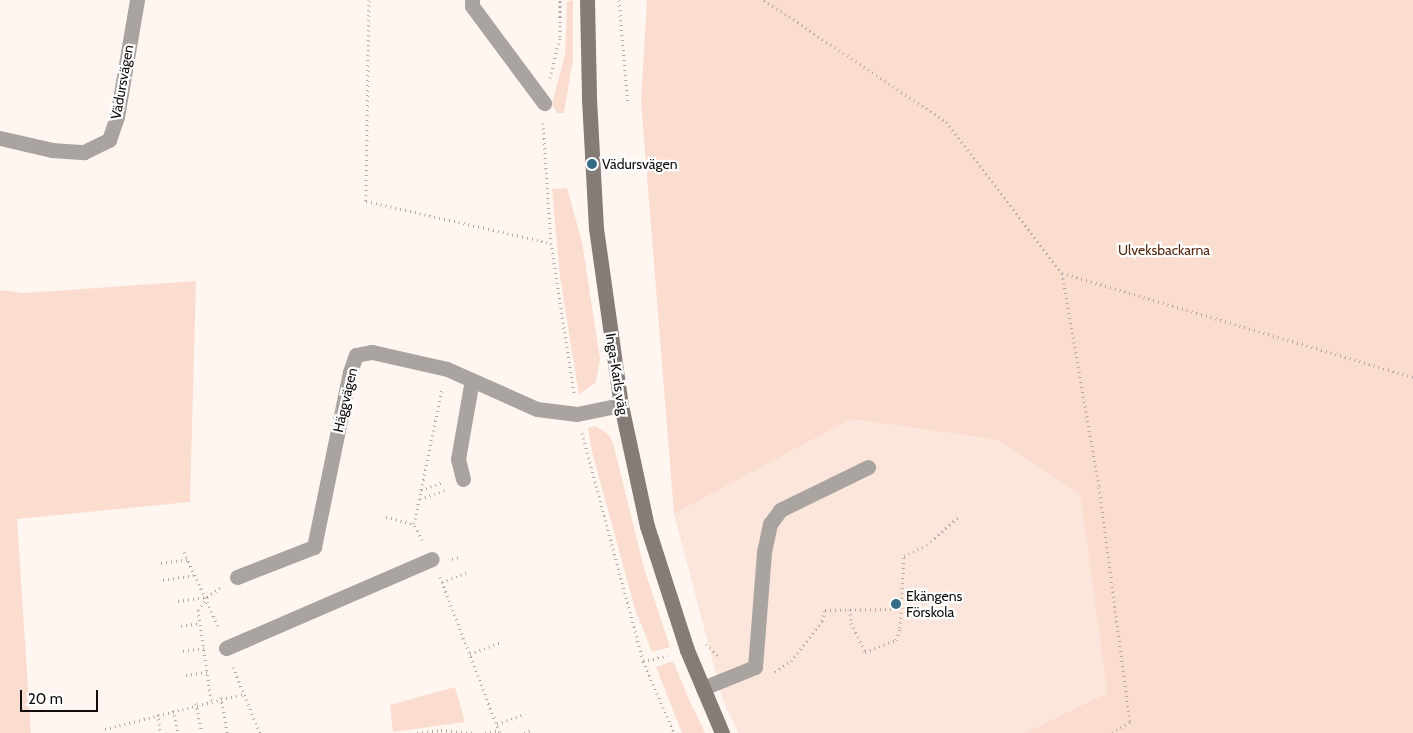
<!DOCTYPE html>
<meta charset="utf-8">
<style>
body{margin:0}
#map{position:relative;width:1413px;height:733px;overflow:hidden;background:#fff6f2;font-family:Cabin,sans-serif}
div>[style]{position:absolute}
.built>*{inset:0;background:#fce6dc}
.green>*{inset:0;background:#fbddcf}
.path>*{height:3px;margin-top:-1.5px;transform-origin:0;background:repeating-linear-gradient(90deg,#b1a9a6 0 1px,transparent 0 5px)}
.lane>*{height:15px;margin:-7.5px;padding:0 7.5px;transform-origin:7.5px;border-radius:7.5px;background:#aaa4a1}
.street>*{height:15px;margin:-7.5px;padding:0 7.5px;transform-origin:7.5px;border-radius:7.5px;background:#aaa4a1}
.secondary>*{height:15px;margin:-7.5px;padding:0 7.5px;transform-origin:7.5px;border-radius:7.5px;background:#857c78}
.dots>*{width:14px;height:14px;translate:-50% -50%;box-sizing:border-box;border:2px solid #fff;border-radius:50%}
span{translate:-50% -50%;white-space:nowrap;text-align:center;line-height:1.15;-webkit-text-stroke:4.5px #fff;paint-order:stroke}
.street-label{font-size:14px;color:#120d0b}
.poi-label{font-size:14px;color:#120d0b}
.left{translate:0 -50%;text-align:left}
.park-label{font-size:14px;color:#57290e}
.scale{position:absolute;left:20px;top:690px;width:78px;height:22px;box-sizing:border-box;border:2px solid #120d0b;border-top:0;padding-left:6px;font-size:15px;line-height:18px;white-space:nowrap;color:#120d0b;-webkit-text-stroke:4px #fff;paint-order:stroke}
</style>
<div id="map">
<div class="built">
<div style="clip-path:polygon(851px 419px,997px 440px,1080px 494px,1107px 693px,1024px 733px,738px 733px,723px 701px,674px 514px)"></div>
</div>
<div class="green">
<div style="clip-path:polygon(573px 0,573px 59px,564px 113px,557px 113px,552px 104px,565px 54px,567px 2px)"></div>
<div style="clip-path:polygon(647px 0,1413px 0,1413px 733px,1024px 733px,1107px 693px,1080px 494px,997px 440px,851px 419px,674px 514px,641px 101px)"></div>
<div style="clip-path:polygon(567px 188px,582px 242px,600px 359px,596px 382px,579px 395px,560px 277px,552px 189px)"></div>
<div style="clip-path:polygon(196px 281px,190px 502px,17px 519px,31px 733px,0 733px,0 290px,24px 293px)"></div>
<div style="clip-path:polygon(595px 426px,608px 434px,613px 443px,644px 568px,670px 647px,652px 652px,635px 609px,592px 452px,588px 428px)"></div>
<div style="clip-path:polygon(673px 661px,691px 704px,705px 733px,682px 733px,656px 667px)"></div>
<div style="clip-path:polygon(455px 687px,465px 722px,393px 732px,390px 705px)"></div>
</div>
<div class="path">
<div style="left:369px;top:0;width:201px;rotate:90.9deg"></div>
<div style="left:366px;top:201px;width:190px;rotate:12.8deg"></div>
<div style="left:619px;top:0;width:105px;rotate:85.1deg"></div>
<div style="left:764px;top:0;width:219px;rotate:33.8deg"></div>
<div style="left:946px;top:122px;width:190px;rotate:52.5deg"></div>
<div style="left:1062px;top:273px;width:217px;rotate:80.2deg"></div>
<div style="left:1099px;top:487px;width:237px;rotate:82.5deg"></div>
<div style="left:1130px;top:722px;width:22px;rotate:150deg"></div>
<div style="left:550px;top:78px;width:42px;rotate:-76.3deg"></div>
<div style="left:560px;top:37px;width:37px;rotate:-90deg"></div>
<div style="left:543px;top:123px;width:120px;rotate:86.2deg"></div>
<div style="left:551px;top:243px;width:152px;rotate:81.3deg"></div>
<div style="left:1062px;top:273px;width:366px;rotate:16.5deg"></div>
<div style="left:582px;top:433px;width:236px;rotate:75deg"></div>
<div style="left:643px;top:661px;width:78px;rotate:66.7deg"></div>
<div style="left:421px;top:490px;width:23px;rotate:-20deg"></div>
<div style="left:420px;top:499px;width:29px;rotate:-20deg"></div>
<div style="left:386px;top:517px;width:29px;rotate:14deg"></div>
<div style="left:422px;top:540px;width:18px;rotate:-117deg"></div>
<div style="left:414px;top:524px;width:138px;rotate:-78.3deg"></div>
<div style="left:184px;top:552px;width:84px;rotate:65.3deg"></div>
<div style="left:452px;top:559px;width:10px;rotate:-17deg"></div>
<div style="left:161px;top:563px;width:27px;rotate:-8deg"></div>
<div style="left:440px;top:577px;width:167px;rotate:69deg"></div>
<div style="left:163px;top:580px;width:33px;rotate:-9deg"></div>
<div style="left:442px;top:582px;width:28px;rotate:-21deg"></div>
<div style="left:178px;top:601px;width:28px;rotate:-8deg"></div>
<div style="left:850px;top:609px;width:14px;rotate:86deg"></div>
<div style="left:851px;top:623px;width:32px;rotate:64deg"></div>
<div style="left:865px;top:652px;width:33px;rotate:-21deg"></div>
<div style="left:896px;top:640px;width:13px;rotate:-72deg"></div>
<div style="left:900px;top:628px;width:72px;rotate:-86.8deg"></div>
<div style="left:904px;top:556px;width:25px;rotate:-26deg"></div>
<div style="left:927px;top:545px;width:42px;rotate:-42.1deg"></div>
<div style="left:181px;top:626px;width:19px;rotate:-9deg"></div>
<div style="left:706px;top:644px;width:16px;rotate:45deg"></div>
<div style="left:183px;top:651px;width:21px;rotate:-8deg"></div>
<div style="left:470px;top:654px;width:34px;rotate:-21deg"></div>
<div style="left:643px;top:661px;width:25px;rotate:-12deg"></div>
<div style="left:233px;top:667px;width:71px;rotate:67.8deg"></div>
<div style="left:775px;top:672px;width:19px;rotate:-35deg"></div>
<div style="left:791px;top:661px;width:51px;rotate:-52.2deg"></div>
<div style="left:822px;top:621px;width:11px;rotate:-75deg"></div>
<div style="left:825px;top:610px;width:74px;rotate:-0.8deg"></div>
<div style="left:186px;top:675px;width:21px;rotate:-8deg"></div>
<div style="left:221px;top:697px;width:36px;rotate:80deg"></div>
<div style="left:211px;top:700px;width:91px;rotate:-98.2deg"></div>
<div style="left:198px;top:610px;width:16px;rotate:-55deg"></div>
<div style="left:207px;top:597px;width:16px;rotate:-35deg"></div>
<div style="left:196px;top:703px;width:31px;rotate:79deg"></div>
<div style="left:173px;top:710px;width:24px;rotate:78deg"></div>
<div style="left:158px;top:714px;width:19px;rotate:84deg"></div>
<div style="left:497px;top:724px;width:30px;rotate:-20deg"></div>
<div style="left:105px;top:729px;width:142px;rotate:-14.2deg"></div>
<div style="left:417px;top:733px;width:24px;rotate:-7deg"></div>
<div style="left:441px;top:730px;width:33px;rotate:5deg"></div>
<div style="left:485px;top:733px;width:14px;rotate:-12deg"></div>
<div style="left:524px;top:733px;width:9px;rotate:-21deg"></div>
</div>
<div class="lane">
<div style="left:472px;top:0;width:6px;rotate:90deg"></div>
<div style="left:472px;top:6px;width:121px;rotate:53.4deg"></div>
<div style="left:463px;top:479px;width:21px;rotate:-104deg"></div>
<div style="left:458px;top:459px;width:80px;rotate:-80deg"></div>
<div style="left:226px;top:648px;width:224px;rotate:-23.4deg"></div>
<div style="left:703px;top:688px;width:56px;rotate:-22deg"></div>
<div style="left:755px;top:667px;width:115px;rotate:-85.5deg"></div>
<div style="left:764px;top:552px;width:29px;rotate:-78deg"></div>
<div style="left:770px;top:524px;width:17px;rotate:-54deg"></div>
<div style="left:780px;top:510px;width:98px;rotate:-26deg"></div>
</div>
<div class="street">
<div style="left:0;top:138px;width:53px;rotate:13deg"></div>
<div style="left:52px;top:150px;width:32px;rotate:4deg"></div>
<div style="left:84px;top:152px;width:28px;rotate:-26deg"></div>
<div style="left:109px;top:140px;width:24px;rotate:-71deg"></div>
<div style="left:117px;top:117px;width:119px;rotate:-80.3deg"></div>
<div style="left:237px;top:577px;width:83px;rotate:-21.3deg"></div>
<div style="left:314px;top:547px;width:179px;rotate:-78.4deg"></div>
<div style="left:350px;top:372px;width:18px;rotate:-71deg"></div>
<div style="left:356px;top:355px;width:16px;rotate:-11deg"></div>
<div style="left:372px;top:352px;width:77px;rotate:12.8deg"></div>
<div style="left:447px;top:369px;width:98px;rotate:24deg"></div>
<div style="left:537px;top:409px;width:40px;rotate:7.1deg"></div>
<div style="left:577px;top:414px;width:45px;rotate:-11.6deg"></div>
</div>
<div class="secondary">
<div style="left:587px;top:0;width:99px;rotate:88.8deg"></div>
<div style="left:589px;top:99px;width:129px;rotate:86.9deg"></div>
<div style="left:596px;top:228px;width:179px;rotate:82deg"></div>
<div style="left:621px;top:405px;width:124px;rotate:77.9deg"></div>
<div style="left:647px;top:526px;width:130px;rotate:72.1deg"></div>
<div style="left:687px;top:650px;width:90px;rotate:67.1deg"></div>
</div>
<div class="dots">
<div style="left:592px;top:164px;background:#336b85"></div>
<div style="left:896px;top:604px;background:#336b85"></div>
</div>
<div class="street-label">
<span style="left:122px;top:82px;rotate:-80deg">Vädursvägen</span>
<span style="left:617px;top:374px;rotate:81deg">Inga-Karls väg</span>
<span style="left:345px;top:400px;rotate:-77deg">Häggvägen</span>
</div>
<div class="poi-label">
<span class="left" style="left:602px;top:164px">Vädursvägen</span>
<span class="left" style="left:906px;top:604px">Ekängens<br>Förskola</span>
</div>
<div class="park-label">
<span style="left:1164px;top:250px">Ulveksbackarna</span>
</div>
<div class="scale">20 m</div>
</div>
